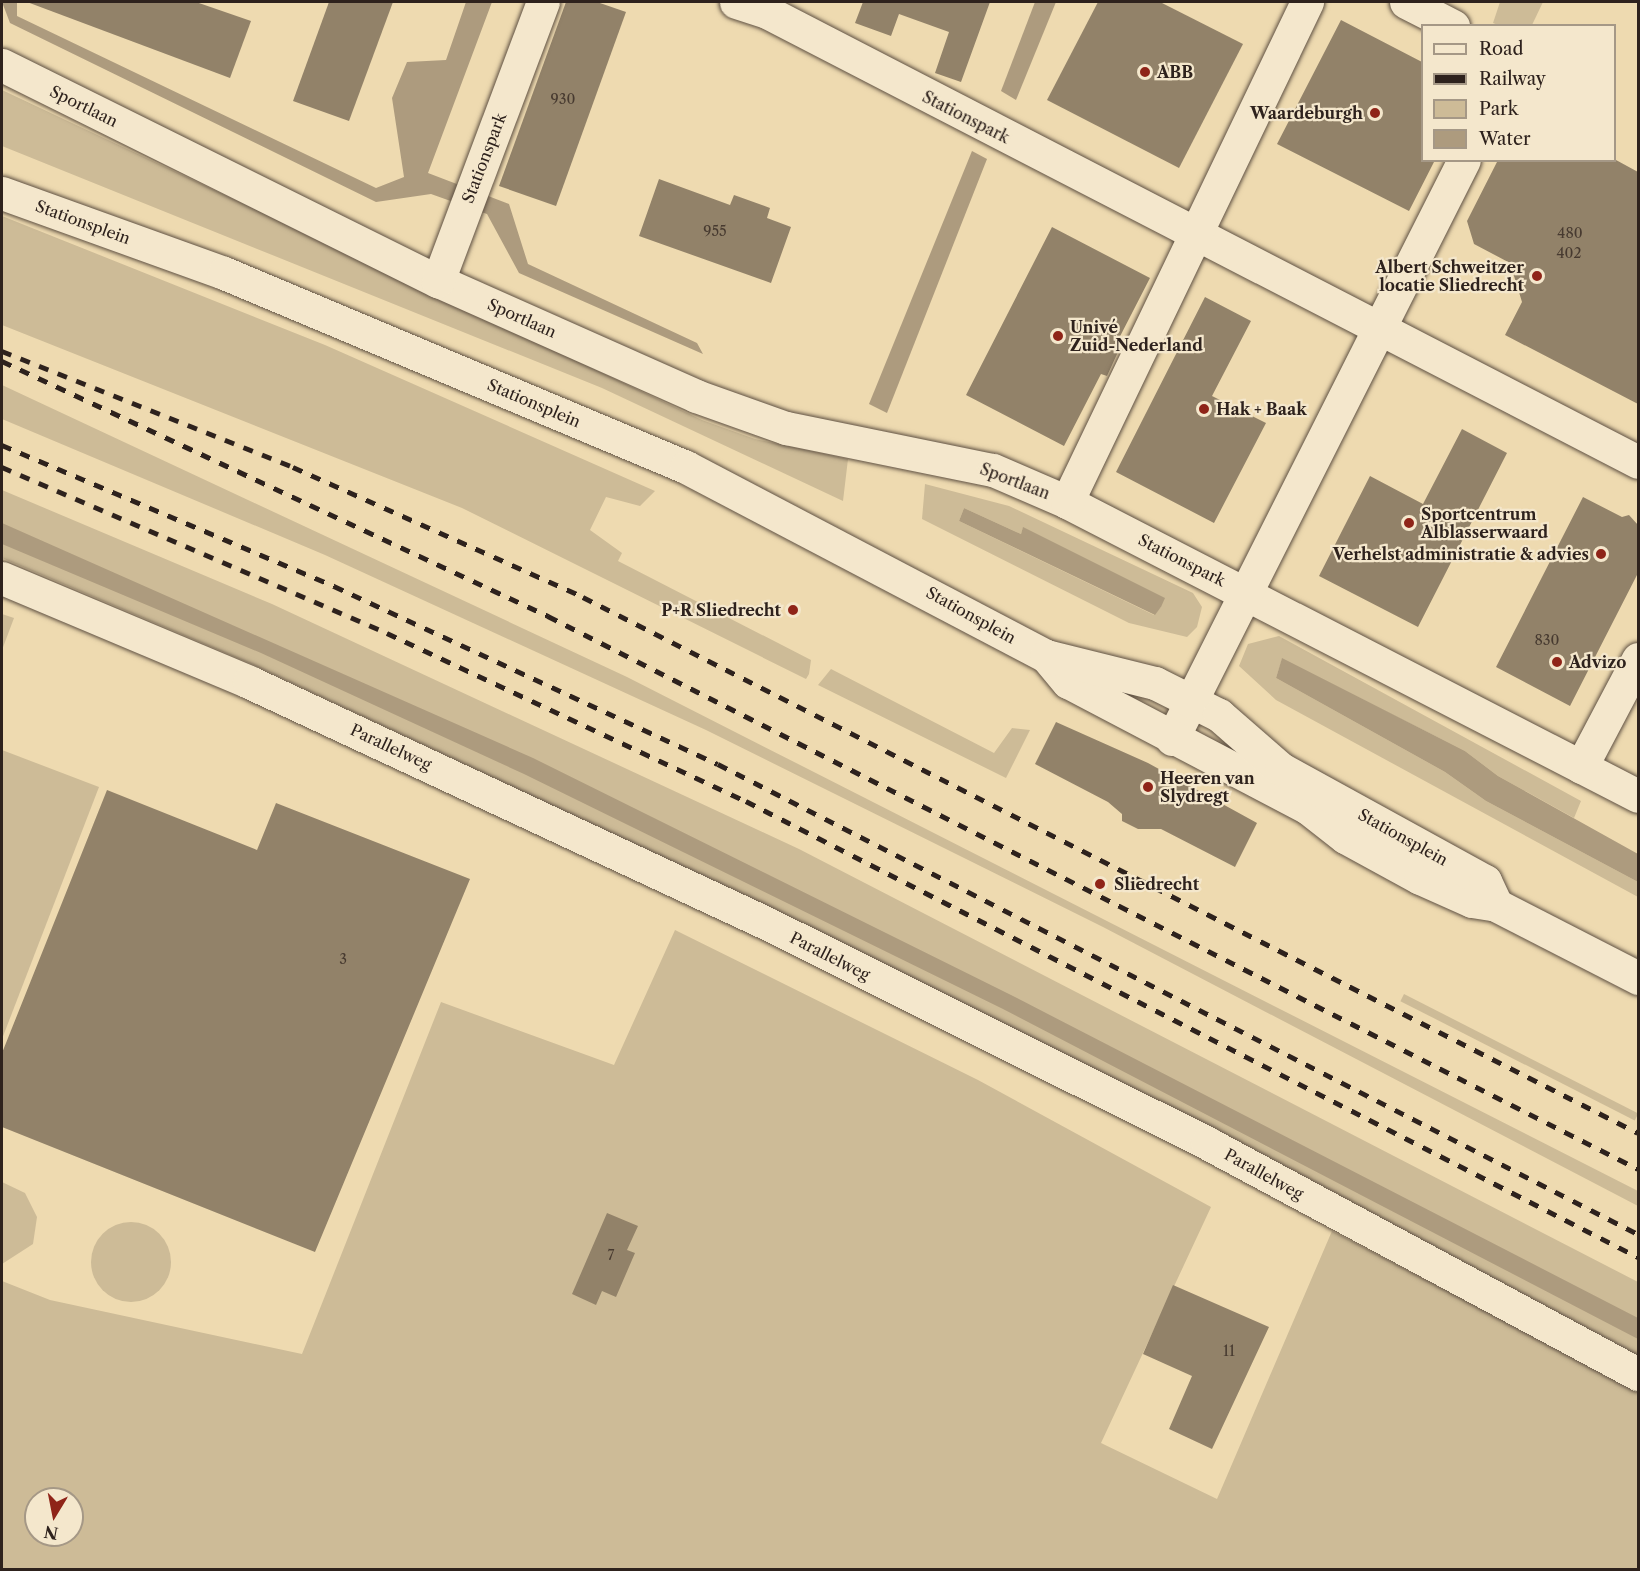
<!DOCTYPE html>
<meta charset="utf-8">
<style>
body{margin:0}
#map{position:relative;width:1640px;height:1571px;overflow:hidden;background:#eedab0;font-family:"Libre Caslon Text",serif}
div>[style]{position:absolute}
.green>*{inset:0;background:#cdbb97;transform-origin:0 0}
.round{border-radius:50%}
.water>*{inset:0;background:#ad9b7e}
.building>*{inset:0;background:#928269}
.roads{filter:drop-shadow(0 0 2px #5e5042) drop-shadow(0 0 2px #5e5042)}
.minor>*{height:33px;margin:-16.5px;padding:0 16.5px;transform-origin:16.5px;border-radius:16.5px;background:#f4e7cc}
.tertiary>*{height:33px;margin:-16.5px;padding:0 16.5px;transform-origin:16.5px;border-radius:16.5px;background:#f4e7cc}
.secondary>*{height:33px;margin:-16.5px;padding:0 16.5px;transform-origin:16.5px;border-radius:16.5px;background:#f4e7cc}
.rail>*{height:4.5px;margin-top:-2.25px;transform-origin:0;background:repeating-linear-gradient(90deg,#2e221d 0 10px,transparent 0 20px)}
.dots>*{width:16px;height:16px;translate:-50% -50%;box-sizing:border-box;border:3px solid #f4e7cc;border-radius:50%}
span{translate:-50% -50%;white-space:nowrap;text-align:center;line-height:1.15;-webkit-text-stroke:4.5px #f4e7cc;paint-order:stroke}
.number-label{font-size:14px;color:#473a30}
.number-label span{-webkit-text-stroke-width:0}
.poi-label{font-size:16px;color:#2e221d;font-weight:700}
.left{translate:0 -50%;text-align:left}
.right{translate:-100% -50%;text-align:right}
.street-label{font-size:16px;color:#2e221d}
.frame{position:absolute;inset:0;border:3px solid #2e221d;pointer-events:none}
.legend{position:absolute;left:1421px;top:24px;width:195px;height:138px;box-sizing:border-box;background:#f4e7cc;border:2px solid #a59886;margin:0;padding:8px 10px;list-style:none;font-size:18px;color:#2e221d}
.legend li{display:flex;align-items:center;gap:12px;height:30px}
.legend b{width:30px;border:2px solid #a59886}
.north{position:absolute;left:24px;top:1487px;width:60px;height:60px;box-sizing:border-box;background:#f4e7cc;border:2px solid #a59886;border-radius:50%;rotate:190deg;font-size:16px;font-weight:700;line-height:24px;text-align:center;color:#2e221d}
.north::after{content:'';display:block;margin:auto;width:21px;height:27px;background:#8f2418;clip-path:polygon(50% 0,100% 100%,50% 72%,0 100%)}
</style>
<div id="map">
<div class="green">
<div style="clip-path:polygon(1500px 2px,1543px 2px,1532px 25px,1498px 25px,1493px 23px)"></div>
<div style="clip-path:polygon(2px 90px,702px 420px,755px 439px,848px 459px,843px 501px,602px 388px,2px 146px)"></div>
<div style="clip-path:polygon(2px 216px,325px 345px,655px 491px,640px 506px,606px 497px,590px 530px,622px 553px,618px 561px,811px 660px,809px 674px,806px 679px,462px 508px,2px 325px)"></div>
<div style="clip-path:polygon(2px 385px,627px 677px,1638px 1191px,1638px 1206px,1103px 927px,706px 730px,325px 555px,2px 419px)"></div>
<div style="clip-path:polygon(evenodd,925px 484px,1009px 506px,1193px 593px,1202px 607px,1197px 627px,1187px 637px,1129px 623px,922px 519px,925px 484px,964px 508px,1021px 534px,1023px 528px,1161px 607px,1154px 615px,959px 521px,964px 508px)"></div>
<div style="clip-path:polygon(2px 490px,272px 604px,799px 849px,1638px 1282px,1638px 1357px,513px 787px,254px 665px,2px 558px)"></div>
<div style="clip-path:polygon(2px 614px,14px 618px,2px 650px)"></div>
<div style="clip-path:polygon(1279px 636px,1581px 801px,1574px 818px,1498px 776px,1465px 751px,1282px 659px,1276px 678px,1445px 772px,1486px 801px,1638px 882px,1638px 897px,1276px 700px,1239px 666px,1248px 644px)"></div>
<div style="clip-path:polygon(831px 669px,994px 753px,1012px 728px,1030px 730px,1006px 778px,818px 685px)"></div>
<div style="clip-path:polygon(2px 750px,99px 787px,2px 1039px)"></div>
<div style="clip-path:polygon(evenodd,675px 930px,978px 1080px,1211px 1207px,1101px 1443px,1217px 1499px,1332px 1231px,1638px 1390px,1638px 1569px,2px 1569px,2px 1281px,50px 1300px,302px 1354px,441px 1002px,614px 1065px,675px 930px,36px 1499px,72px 1499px,72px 1535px,36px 1535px,36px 1499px)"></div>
<div style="left:1404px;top:994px;width:263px;height:8px;rotate:27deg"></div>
<div style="clip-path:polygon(2px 1182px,25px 1193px,37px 1217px,33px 1244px,2px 1264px)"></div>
<div class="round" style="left:91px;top:1222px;width:80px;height:80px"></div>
</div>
<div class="water">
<div style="clip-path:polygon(2px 2px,17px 2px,17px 16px,376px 188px,404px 177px,392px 98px,407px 62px,446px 60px,466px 2px,492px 2px,428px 173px,509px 204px,528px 264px,697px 343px,703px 354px,519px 273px,487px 214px,431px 194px,376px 202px,10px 23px)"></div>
<div style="clip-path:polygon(1035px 2px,1056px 2px,1016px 100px,1001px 91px)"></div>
<div style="clip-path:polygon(972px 151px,987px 159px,887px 413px,869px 404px)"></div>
<div style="clip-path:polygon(964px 508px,1021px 534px,1023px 527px,1165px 598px,1161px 607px,1155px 615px,959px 521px)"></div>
<div style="clip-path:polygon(2px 523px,533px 758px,1011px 995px,1638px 1318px,1638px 1339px,1003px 1009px,524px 774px,261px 653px,2px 544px)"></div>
<div style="clip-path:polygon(1282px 658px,1465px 751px,1498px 776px,1638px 854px,1638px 882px,1486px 801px,1445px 772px,1276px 678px)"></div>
</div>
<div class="building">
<div style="clip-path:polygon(27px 2px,196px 2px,251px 21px,230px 78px)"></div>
<div style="clip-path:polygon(329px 2px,393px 2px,349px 121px,293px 101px)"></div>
<div style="clip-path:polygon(566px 2px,597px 2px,626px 12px,556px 206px,499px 186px)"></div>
<div style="clip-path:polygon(863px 2px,990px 2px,961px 82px,935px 73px,949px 32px,899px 14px,891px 36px,855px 23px)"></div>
<div style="clip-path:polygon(1098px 2px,1160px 2px,1243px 44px,1179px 168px,1047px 100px)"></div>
<div style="clip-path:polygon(1341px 20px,1422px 62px,1422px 160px,1435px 160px,1409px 211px,1277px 144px)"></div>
<div style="clip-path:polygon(1498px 160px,1616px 160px,1638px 172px,1638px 404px,1505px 335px,1522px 302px,1510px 263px,1474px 244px,1467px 221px)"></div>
<div style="clip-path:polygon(659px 179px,730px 205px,734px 195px,770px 208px,767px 218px,791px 227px,771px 283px,639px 236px)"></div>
<div style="clip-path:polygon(1052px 227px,1150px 278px,1113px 350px,1118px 352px,1107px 376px,1101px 374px,1064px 446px,966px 395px)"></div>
<div style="clip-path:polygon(1205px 297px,1251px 321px,1212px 396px,1266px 423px,1214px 523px,1116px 472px)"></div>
<div style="clip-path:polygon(1462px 429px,1507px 453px,1418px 627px,1319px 576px,1370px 476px,1423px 504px)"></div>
<div style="clip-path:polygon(1583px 497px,1622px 517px,1629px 515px,1638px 525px,1638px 573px,1570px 706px,1496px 667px)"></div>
<div style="clip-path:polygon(1056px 722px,1148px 763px,1257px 823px,1235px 867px,1161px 829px,1138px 829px,1122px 821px,1122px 814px,1108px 802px,1035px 764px)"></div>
<div style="clip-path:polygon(107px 790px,257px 850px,276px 803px,470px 879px,315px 1252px,2px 1127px,2px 1053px)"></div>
<div style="clip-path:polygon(607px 1213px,638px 1226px,627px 1250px,635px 1253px,616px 1297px,602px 1291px,596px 1305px,572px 1294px)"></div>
<div style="clip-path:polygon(1173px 1285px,1269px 1327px,1212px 1449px,1169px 1429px,1192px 1376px,1143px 1354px)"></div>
</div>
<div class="roads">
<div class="minor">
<div style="left:736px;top:2px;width:35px;rotate:18deg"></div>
<div style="left:769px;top:13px;width:978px;rotate:27.32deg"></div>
<div style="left:1406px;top:2px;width:53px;rotate:27.1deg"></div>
<div style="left:2px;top:65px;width:487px;rotate:26.4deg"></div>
<div style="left:438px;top:281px;width:282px;rotate:24deg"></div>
<div style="left:696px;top:396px;width:96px;rotate:19.6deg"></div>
<div style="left:786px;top:428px;width:211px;rotate:11.5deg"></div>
<div style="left:993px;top:470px;width:81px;rotate:23.4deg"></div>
<div style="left:1067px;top:502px;width:642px;rotate:27.24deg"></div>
<div style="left:438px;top:281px;width:298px;rotate:-69.4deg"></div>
<div style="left:1067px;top:502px;width:555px;rotate:-64.36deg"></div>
<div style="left:1172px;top:739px;width:648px;rotate:-63.24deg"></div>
<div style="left:1581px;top:767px;width:122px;rotate:-62.2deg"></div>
</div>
<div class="tertiary">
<div style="left:2px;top:578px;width:268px;rotate:22.8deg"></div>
<div style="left:249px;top:682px;width:568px;rotate:24.99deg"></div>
<div style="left:764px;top:922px;width:495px;rotate:26.5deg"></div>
<div style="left:1207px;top:1143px;width:489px;rotate:28.2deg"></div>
</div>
<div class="secondary">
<div style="left:2px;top:193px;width:236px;rotate:19.8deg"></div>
<div style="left:224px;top:273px;width:501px;rotate:22.78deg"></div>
<div style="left:686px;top:467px;width:407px;rotate:27.7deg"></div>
<div style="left:1046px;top:656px;width:34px;rotate:50deg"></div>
<div style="left:1068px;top:682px;width:271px;rotate:27.7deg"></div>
<div style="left:1308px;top:808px;width:47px;rotate:38.1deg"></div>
<div style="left:1345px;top:837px;width:85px;rotate:28.7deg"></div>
<div style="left:1420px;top:878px;width:57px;rotate:23.9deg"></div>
<div style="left:1472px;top:901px;width:24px;rotate:9deg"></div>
<div style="left:1496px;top:905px;width:160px;rotate:27.2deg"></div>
<div style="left:1046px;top:656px;width:112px;rotate:13.9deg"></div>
<div style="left:1155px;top:683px;width:72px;rotate:26.6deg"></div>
<div style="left:1219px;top:715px;width:82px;rotate:41.1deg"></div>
<div style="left:1281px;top:769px;width:233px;rotate:28.8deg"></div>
<div style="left:1485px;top:881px;width:26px;rotate:65deg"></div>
</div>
</div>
<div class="rail">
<div style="left:2px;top:351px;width:313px;rotate:21.7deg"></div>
<div style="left:293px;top:467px;width:318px;rotate:24.1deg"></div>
<div style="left:583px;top:597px;width:1183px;rotate:26.93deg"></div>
<div style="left:2px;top:361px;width:603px;rotate:25.03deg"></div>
<div style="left:548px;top:616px;width:1222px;rotate:26.9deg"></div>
<div style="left:2px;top:445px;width:361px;rotate:23deg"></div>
<div style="left:334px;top:586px;width:423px;rotate:24.9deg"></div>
<div style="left:718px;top:764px;width:1033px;rotate:27.06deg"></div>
<div style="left:2px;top:467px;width:419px;rotate:23.3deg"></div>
<div style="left:387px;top:633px;width:396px;rotate:25.1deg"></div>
<div style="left:746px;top:801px;width:1002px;rotate:27.08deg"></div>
</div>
<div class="dots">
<div style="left:1145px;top:72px;background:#8f2418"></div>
<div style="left:1375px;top:113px;background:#8f2418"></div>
<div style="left:1537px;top:276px;background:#8f2418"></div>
<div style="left:1058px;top:336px;background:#8f2418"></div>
<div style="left:1204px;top:409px;background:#8f2418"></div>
<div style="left:1409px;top:523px;background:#8f2418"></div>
<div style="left:1601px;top:554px;background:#8f2418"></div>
<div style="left:793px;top:610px;background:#8f2418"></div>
<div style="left:1557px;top:662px;background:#8f2418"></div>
<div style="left:1148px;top:787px;background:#8f2418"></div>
<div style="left:1100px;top:884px;background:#8f2418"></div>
</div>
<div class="number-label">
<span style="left:563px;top:99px">930</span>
<span style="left:715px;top:231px">955</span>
<span style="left:1570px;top:233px">480</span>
<span style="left:1569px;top:253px">402</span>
<span style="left:1547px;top:640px">830</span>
<span style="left:343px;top:959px">3</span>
<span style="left:611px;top:1255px">7</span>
<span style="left:1229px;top:1351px">11</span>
</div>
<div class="poi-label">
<span class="left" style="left:1157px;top:72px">ABB</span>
<span class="right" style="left:1363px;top:113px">Waardeburgh</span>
<span class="right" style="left:1524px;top:276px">Albert Schweitzer<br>locatie Sliedrecht</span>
<span class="left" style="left:1070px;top:336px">Univé<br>Zuid-Nederland</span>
<span class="left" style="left:1216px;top:409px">Hak + Baak</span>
<span class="left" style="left:1421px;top:523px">Sportcentrum<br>Alblasserwaard</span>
<span class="right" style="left:1589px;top:554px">Verhelst administratie &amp; advies</span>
<span class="right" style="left:781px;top:610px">P+R Sliedrecht</span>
<span class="left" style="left:1569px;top:662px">Advizo</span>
<span class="left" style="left:1160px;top:787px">Heeren van<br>Slydregt</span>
<span class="left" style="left:1114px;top:884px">Sliedrecht</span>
</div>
<div class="street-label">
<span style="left:84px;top:106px;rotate:26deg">Sportlaan</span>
<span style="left:966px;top:117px;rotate:27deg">Stationspark</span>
<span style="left:484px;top:158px;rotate:-69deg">Stationspark</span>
<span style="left:83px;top:222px;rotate:20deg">Stationsplein</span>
<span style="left:522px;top:318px;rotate:24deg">Sportlaan</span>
<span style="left:534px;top:403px;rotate:23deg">Stationsplein</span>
<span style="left:1015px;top:481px;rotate:21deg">Sportlaan</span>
<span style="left:1182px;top:560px;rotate:27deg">Stationspark</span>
<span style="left:971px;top:615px;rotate:29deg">Stationsplein</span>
<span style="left:391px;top:747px;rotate:25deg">Parallelweg</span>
<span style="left:1403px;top:837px;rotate:29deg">Stationsplein</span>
<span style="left:830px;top:956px;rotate:27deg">Parallelweg</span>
<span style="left:1264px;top:1174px;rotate:29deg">Parallelweg</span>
</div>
<div class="frame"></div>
<ul class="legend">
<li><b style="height:8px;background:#f4e7cc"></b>Road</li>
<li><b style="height:8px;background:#2e221d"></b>Railway</li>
<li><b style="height:16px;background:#cdbb97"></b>Park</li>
<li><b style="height:16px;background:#ad9b7e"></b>Water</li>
</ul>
<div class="north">N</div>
</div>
